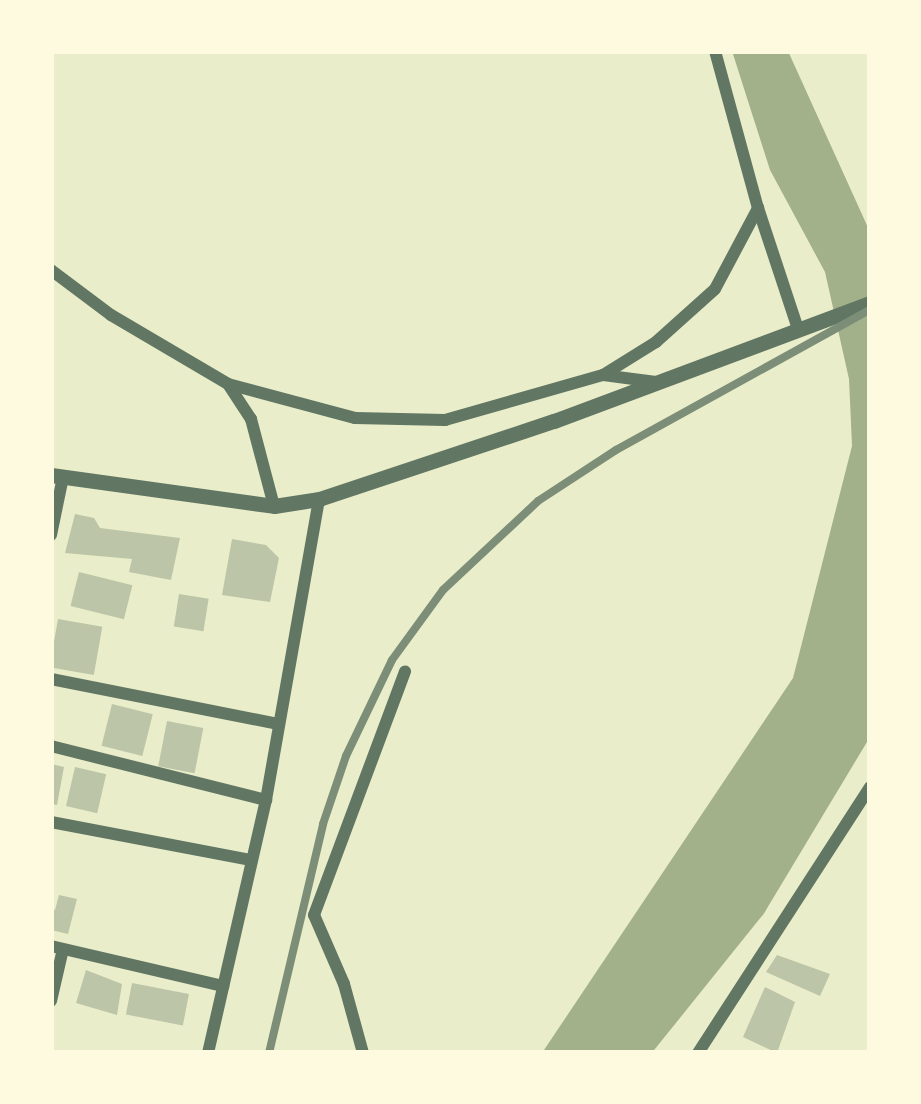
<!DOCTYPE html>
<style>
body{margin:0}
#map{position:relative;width:921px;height:1104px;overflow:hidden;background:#e9edc9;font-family:Raleway,sans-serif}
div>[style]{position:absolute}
.water>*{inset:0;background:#a3b18a}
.river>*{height:45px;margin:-22.5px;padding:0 22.5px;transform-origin:22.5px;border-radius:22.5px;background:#a3b18a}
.building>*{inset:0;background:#bcc5a7;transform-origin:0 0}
.minor>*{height:12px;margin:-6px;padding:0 6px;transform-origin:6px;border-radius:6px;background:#617663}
.tertiary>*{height:15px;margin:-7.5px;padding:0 7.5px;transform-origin:7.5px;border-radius:7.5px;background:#617663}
.rail>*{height:8px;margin:-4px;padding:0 4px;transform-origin:4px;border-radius:4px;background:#7c8e77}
span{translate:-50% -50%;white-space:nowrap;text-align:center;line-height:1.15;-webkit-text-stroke:10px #fefae0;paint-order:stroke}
.frame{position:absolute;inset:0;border:54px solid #fefae0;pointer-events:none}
</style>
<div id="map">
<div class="water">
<div style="clip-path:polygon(732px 51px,788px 51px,870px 232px,870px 670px,642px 1053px,542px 1053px,793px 678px,852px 446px,849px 379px,825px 272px,770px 170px)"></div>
</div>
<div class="river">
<div style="left:622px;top:1053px;width:196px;rotate:-51.2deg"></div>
<div style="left:745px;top:900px;width:235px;rotate:-59deg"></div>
<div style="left:866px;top:699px;width:47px;rotate:-85.1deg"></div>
</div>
<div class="building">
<div style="clip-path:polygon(75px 514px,94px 518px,100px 528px,180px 538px,171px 580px,129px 572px,132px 559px,65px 553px)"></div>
<div style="clip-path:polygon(232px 539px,266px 545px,279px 558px,270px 602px,222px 595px)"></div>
<div style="left:79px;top:572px;width:55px;height:35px;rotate:14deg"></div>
<div style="left:179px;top:594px;width:30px;height:33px;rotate:9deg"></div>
<div style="left:58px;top:619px;width:45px;height:49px;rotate:10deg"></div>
<div style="left:112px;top:704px;width:42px;height:43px;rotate:14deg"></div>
<div style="left:167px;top:721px;width:37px;height:46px;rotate:11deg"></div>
<div style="clip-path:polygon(51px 764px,64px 767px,57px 805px,51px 804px)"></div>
<div style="left:75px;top:767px;width:32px;height:40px;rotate:13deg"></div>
<div style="clip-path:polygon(59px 895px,77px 899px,68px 934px,51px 930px,51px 909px,55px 910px)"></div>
<div style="clip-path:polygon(777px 955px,830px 974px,820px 996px,766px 972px)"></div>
<div style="clip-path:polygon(86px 970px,122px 984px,117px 1015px,76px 1003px)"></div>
<div style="left:132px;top:983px;width:58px;height:32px;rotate:11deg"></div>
<div style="clip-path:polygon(765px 987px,795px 1002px,777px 1053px,743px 1037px)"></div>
</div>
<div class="minor">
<div style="left:715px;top:51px;width:163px;rotate:74.7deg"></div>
<div style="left:758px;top:208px;width:127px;rotate:71.7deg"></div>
<div style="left:51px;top:270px;width:75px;rotate:36.9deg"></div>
<div style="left:111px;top:315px;width:136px;rotate:30.5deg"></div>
<div style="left:228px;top:384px;width:42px;rotate:56.7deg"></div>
<div style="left:251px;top:419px;width:90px;rotate:75.2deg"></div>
<div style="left:656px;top:382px;width:53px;rotate:-172.5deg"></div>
<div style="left:603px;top:375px;width:62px;rotate:-31.9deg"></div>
<div style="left:656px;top:342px;width:79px;rotate:-41.9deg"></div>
<div style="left:715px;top:289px;width:92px;rotate:-62deg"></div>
<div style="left:228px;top:384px;width:131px;rotate:15deg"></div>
<div style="left:355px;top:418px;width:90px;rotate:1.3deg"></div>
<div style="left:445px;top:420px;width:164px;rotate:-15.9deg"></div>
<div style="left:51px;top:535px;width:59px;rotate:-78.3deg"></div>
<div style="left:51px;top:679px;width:231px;rotate:11.2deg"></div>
<div style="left:51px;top:746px;width:222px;rotate:14.1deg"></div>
<div style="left:51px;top:822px;width:204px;rotate:10.8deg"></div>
<div style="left:51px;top:946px;width:177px;rotate:13.1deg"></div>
<div style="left:51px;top:1001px;width:53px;rotate:-77deg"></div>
<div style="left:208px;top:1053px;width:260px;rotate:-77.1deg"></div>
<div style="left:266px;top:800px;width:306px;rotate:-80deg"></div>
<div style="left:363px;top:1053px;width:72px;rotate:-105.4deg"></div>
<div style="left:344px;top:984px;width:75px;rotate:-113.5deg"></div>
<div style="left:314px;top:915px;width:260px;rotate:-69.5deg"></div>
<div style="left:698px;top:1053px;width:317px;rotate:-57.1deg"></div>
</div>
<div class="tertiary">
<div style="left:51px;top:475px;width:225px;rotate:7.9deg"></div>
<div style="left:274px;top:506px;width:46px;rotate:-8.8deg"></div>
<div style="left:319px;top:499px;width:248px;rotate:-18.4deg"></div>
<div style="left:554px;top:421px;width:337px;rotate:-20.5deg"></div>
</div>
<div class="rail">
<div style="left:269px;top:1053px;width:235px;rotate:-76.7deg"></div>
<div style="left:323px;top:824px;width:72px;rotate:-71.3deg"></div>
<div style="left:346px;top:756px;width:106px;rotate:-64.4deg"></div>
<div style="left:392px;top:660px;width:87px;rotate:-53.9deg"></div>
<div style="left:443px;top:590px;width:130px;rotate:-43.1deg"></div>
<div style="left:538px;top:501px;width:93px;rotate:-33.2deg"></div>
<div style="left:616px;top:450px;width:290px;rotate:-28.9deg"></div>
</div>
<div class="frame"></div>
</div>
